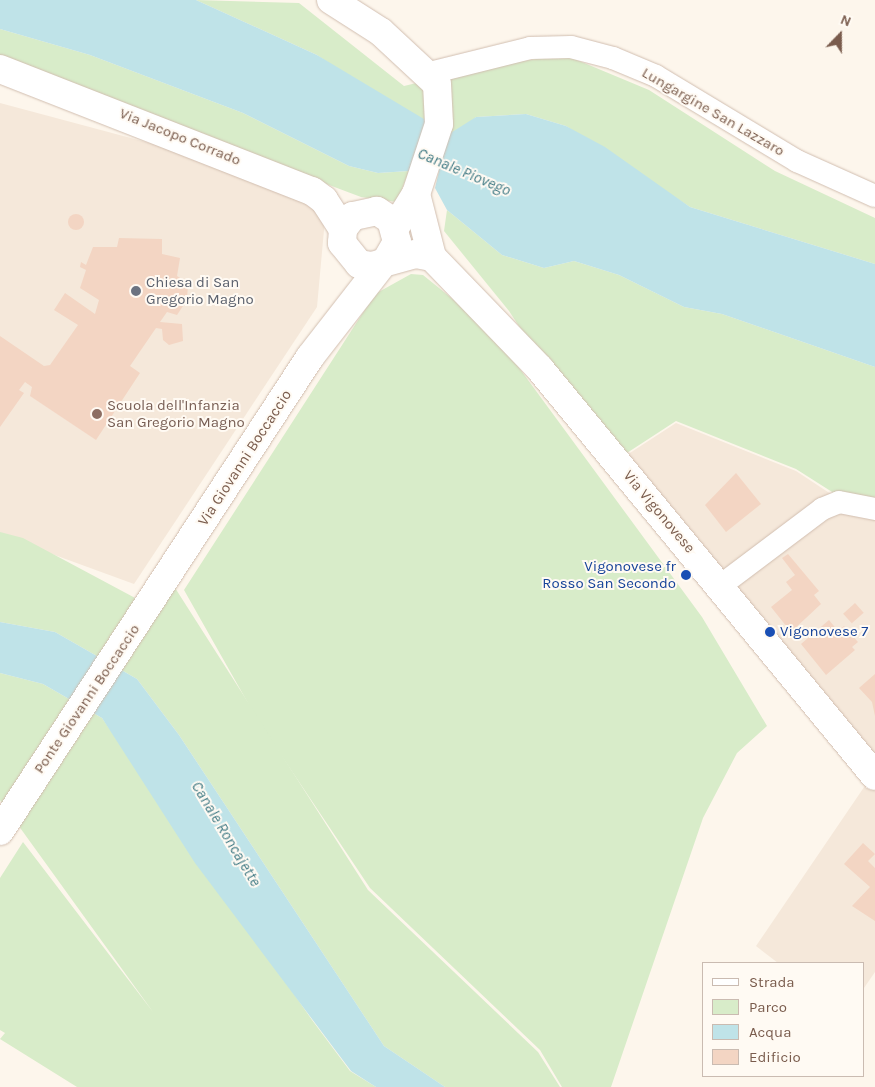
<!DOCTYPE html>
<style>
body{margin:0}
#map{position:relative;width:875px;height:1087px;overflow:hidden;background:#fdf6ec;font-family:Karla,sans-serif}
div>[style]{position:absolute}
.residential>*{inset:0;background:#f5e8da}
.green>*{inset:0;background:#d8ecc9}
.water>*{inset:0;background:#bfe3e8}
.building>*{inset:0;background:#f3d5c3;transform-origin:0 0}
.round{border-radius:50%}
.roads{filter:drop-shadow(0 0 1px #d1beb0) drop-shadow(0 0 1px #d1beb0)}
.minor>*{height:22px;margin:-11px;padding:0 11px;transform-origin:11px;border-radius:11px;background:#fff}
.tertiary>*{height:28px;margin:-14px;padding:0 14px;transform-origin:14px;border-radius:14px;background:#fff}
.secondary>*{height:28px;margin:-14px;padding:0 14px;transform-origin:14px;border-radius:14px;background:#fff}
.dots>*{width:14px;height:14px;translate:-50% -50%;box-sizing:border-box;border:2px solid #fffaf3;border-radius:50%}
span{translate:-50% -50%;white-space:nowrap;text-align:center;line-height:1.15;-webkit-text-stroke:4px #fffaf3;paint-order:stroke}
.street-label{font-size:15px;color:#7a5c4d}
.worship-label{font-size:15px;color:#5b616d}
.left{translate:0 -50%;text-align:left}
.education-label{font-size:15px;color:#785e54}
.transit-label{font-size:15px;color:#164399}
.right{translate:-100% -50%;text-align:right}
.water-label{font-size:16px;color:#437c86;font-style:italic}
.legend{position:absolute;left:702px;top:962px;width:162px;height:115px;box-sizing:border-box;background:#fffaf3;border:1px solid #cabbb1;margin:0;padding:6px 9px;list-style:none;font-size:15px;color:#7a5c4d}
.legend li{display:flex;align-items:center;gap:10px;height:25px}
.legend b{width:25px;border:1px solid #cabbb1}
.north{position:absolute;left:815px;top:10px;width:50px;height:50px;-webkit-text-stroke:4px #fffaf3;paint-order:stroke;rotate:22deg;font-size:14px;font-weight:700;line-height:20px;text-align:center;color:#7a5c4d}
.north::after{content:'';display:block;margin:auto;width:18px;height:22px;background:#7a5c4d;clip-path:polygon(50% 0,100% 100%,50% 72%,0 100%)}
</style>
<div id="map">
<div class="residential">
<div style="clip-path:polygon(0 103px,224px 163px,327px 197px,317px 307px,134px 584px,0 535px)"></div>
<div style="clip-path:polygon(676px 423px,796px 471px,840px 500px,875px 511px,875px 769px,613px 464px)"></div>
<div style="clip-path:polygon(875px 771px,875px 972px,864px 988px,864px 963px,778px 963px,756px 946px)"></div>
</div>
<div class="green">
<div style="clip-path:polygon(196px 0,299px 3px,404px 86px,487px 66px,565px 55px,649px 90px,775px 171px,875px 218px,875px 264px,690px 207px,566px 126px,526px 114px,476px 117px,447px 143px,317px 55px)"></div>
<div style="clip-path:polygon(0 29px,90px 55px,243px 113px,349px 166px,378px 173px,409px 171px,397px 202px,361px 197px,0 61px)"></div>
<div style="clip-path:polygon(447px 210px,502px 255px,544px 268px,574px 261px,619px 275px,684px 307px,722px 314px,875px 367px,875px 508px,840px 497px,796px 469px,676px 421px,610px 464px,509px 311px,444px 231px)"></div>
<div style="clip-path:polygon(411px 274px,423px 275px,492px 331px,702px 617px,767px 726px,737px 753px,703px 818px,611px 1087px,562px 1087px,540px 1050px,370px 888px,257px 719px,184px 590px,375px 294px)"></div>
<div style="clip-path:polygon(0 532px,23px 538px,152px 607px,170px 580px,368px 890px,538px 1052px,560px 1087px,445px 1087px,384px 1046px,179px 735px,137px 679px,55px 632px,0 622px)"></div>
<div style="clip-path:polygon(0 673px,43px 684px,102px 718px,312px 1020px,350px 1071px,376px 1087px,77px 1087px,0 1039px,5px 1033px,0 1030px,0 878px,23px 842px,153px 1012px,0 800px)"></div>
</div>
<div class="water">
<div style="clip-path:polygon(0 0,196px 0,317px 55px,449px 134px,476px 117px,526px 114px,566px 126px,605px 147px,690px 207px,875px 264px,875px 367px,722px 314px,684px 307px,619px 275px,574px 261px,544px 268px,502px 255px,447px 210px,435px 188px,439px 171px,420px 164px,409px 171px,378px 173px,349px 166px,243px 113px,90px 55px,0 29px)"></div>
<div style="clip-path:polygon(0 622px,55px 632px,137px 679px,179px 735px,384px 1046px,445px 1087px,376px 1087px,351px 1071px,195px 863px,102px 718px,43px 684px,0 673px)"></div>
</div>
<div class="building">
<div class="round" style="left:68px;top:214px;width:16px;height:16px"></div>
<div style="clip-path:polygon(119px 238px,162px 239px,162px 254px,180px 258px,177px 276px,188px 283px,187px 300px,177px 315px,167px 312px,160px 322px,182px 324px,183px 341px,169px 345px,163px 340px,162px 329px,156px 328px,130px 366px,140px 373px,96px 440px,30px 396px,32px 387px,25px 382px,19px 390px,24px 393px,0 427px,0 336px,44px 366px,50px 365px,78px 325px,54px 310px,65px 293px,95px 314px,99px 300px,80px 288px,86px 270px,80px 267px,81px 262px,86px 265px,93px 247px,117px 247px)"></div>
<div style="clip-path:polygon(736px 473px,761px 504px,726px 532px,705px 505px)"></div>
<div style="clip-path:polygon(788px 554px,819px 591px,814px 595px,821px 604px,791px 632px,771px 607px,792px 590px,786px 582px,795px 575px,782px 558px)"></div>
<div style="left:855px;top:603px;width:13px;height:16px;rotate:48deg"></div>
<div style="clip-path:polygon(829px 620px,838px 631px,844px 626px,858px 642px,852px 647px,855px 650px,826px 675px,801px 644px)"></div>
<div style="clip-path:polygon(875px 674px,875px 716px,872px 702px,859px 688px)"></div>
<div style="clip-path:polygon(863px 843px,875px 854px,868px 861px,875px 868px,875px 921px,852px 906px,870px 887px,844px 864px)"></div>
</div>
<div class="roads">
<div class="minor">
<div style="left:430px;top:73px;width:103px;rotate:-14deg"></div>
<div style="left:530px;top:48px;width:41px;rotate:-1.4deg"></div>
<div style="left:571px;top:47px;width:43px;rotate:14.7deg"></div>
<div style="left:613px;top:58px;width:47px;rotate:22.7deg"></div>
<div style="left:656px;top:76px;width:165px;rotate:31.1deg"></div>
<div style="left:797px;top:161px;width:85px;rotate:24.2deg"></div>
<div style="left:720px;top:586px;width:128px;rotate:-37deg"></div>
<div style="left:822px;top:509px;width:18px;rotate:-22deg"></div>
<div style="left:839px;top:502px;width:37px;rotate:11deg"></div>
</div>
<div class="tertiary">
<div style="left:0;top:831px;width:566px;rotate:-56.81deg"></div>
<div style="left:310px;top:357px;width:120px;rotate:-52.1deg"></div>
</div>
<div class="secondary">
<div style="left:331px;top:0;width:59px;rotate:32.6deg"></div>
<div style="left:381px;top:32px;width:76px;rotate:42.9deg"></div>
<div style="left:437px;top:84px;width:40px;rotate:87.1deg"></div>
<div style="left:439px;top:124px;width:74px;rotate:108.2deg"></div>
<div style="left:416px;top:194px;width:39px;rotate:122deg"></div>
<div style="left:0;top:69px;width:335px;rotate:21.4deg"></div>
<div style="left:312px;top:191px;width:15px;rotate:37deg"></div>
<div style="left:324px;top:200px;width:35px;rotate:57deg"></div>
<div style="left:416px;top:194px;width:65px;rotate:75.7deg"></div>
<div style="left:432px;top:257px;width:156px;rotate:46deg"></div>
<div style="left:540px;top:369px;width:527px;rotate:50.54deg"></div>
<div style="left:386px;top:261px;width:22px;rotate:-60deg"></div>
<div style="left:397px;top:242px;width:23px;rotate:-105deg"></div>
<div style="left:391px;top:220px;width:17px;rotate:-147deg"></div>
<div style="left:377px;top:211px;width:25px;rotate:168deg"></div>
<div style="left:353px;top:216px;width:16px;rotate:128deg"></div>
<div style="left:343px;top:229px;width:14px;rotate:94deg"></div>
<div style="left:342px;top:243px;width:27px;rotate:51deg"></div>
<div style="left:359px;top:264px;width:13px;rotate:9deg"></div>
<div style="left:372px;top:266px;width:46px;rotate:-15.3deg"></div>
<div style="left:416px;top:254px;width:16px;rotate:11deg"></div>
</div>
</div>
<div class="dots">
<div style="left:136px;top:291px;background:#6b7280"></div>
<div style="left:97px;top:414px;background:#8d6e63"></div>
<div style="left:686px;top:575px;background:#1a4fb4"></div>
<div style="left:770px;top:632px;background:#1a4fb4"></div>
</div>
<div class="street-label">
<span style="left:713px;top:112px;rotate:30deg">Lungargine San Lazzaro</span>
<span style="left:180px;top:137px;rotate:22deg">Via Jacopo Corrado</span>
<span style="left:245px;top:458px;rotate:-57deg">Via Giovanni Boccaccio</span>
<span style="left:659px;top:512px;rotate:50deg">Via Vigonovese</span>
<span style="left:87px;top:699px;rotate:-56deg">Ponte Giovanni Boccaccio</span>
</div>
<div class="worship-label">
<span class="left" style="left:146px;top:291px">Chiesa di San<br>Gregorio Magno</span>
</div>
<div class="education-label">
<span class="left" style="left:107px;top:414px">Scuola dell'Infanzia<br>San Gregorio Magno</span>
</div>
<div class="transit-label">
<span class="right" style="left:676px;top:575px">Vigonovese fr<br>Rosso San Secondo</span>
<span class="left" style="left:780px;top:632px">Vigonovese 7</span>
</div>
<div class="water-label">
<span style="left:464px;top:172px;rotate:23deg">Canale Piovego</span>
<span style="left:226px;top:834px;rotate:59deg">Canale Roncajette</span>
</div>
<ul class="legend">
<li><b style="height:6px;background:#fff"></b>Strada</li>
<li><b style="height:14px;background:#d8ecc9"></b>Parco</li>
<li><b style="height:14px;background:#bfe3e8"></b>Acqua</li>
<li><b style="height:14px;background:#f3d5c3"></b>Edificio</li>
</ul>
<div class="north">N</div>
</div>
